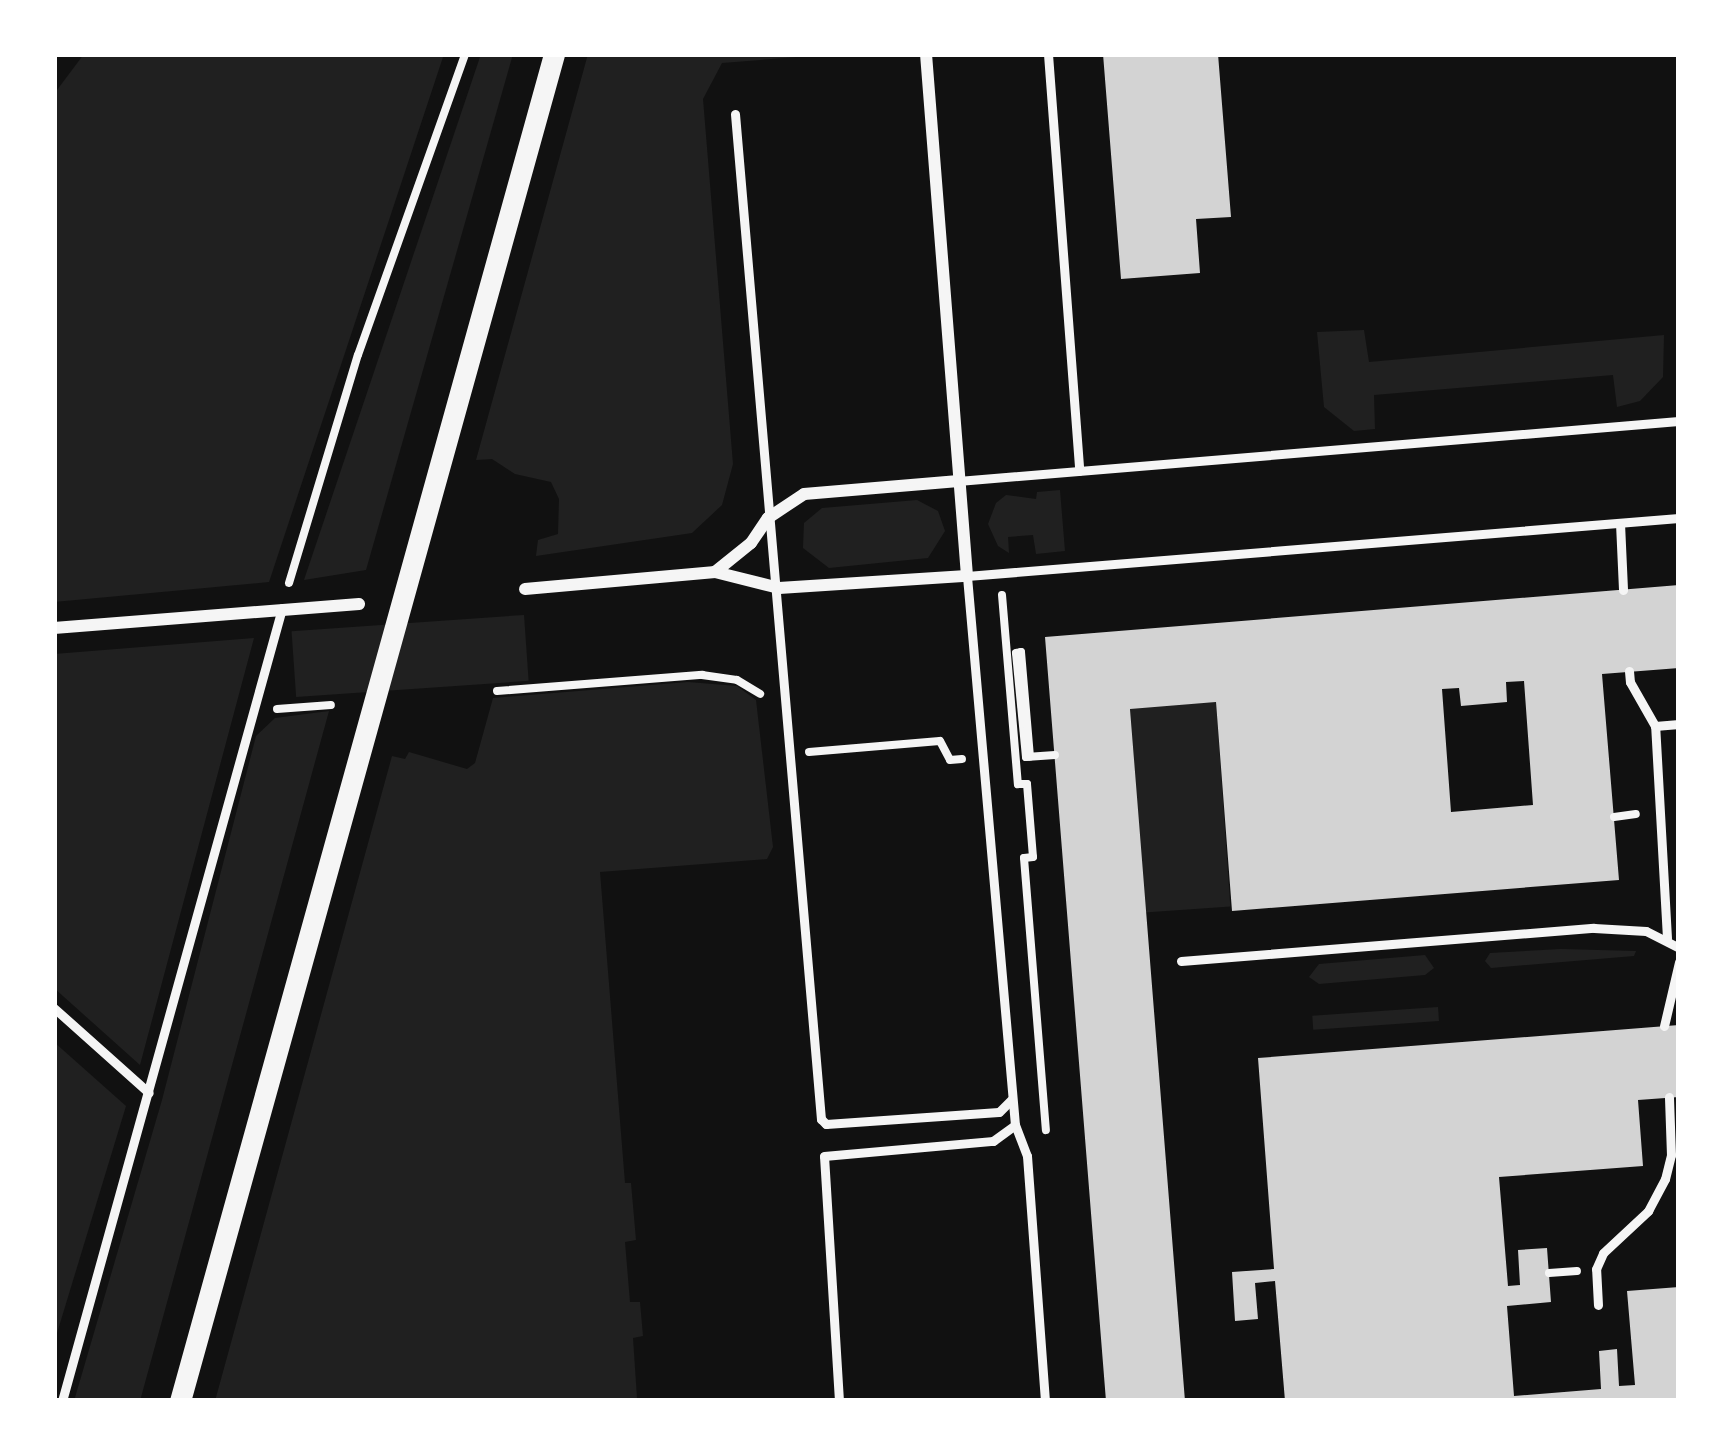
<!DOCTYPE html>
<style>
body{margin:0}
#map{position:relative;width:1733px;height:1455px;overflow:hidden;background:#111;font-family:Commissioner,sans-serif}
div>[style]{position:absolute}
.green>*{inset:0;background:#202020;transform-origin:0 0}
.building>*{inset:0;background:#d3d3d3}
.path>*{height:8px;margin:-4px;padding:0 4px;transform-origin:4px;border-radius:4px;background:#f5f5f5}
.service>*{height:9px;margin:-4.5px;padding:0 4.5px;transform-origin:4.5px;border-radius:4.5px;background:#f5f5f5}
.minor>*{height:12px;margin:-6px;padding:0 6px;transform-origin:6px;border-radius:6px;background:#f5f5f5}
.tertiary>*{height:21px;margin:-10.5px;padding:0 10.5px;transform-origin:10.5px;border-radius:10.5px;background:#f5f5f5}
span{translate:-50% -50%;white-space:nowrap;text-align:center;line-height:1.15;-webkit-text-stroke:9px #fff;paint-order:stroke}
.frame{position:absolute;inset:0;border:57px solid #fff;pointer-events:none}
</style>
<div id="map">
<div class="green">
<div style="clip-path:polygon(84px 54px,444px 54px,269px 582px,54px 602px,54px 94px)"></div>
<div style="clip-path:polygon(481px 54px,513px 54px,366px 570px,304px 580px)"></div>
<div style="clip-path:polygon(588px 54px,834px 54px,722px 63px,703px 99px,733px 464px,722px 505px,692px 533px,536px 556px,538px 540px,558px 534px,559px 499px,551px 482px,515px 474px,492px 459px,476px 460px)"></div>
<div style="clip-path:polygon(1364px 330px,1369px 362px,1664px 335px,1663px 377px,1640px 401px,1617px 407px,1613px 375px,1374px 395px,1375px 429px,1354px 431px,1324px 407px,1317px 332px)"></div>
<div style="clip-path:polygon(1060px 490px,1065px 551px,1036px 554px,1033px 535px,1008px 537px,1009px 553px,998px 546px,988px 524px,996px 503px,1006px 495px,1036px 499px,1037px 492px)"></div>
<div style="clip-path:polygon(917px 500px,938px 511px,945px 531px,928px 558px,829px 568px,803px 548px,804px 523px,822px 508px)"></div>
<div style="left:524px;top:615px;width:66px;height:233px;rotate:86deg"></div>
<div style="clip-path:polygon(254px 638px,235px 709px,140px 1065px,54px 988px,54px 654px)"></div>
<div style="clip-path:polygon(688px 682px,737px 686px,756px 700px,773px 847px,767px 859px,600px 872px,625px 1183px,631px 1183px,636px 1240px,625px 1242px,630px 1302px,640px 1302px,643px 1336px,633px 1338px,637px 1398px,647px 1401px,215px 1401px,392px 756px,405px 759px,409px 752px,467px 769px,475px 763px,493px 698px)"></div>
<div style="left:1216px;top:702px;width:205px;height:86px;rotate:86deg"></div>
<div style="clip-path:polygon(329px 711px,140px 1401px,74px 1401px,162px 1100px,256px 736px,275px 718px)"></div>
<div style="clip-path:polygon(1561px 949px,1636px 951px,1634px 956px,1491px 968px,1485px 961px,1490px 953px)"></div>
<div style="clip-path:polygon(1425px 955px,1434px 968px,1425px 975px,1319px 984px,1309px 977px,1319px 964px)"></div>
<div style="left:1438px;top:1007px;width:14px;height:126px;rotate:86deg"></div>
<div style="clip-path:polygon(54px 1042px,126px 1106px,54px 1343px)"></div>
</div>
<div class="building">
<div style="clip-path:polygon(1103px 54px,1218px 54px,1231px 217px,1196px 219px,1200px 273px,1121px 279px)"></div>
<div style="clip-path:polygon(evenodd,1679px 585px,1679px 668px,1602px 674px,1619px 880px,1232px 911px,1216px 702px,1130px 709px,1185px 1401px,1106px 1401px,1045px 637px,1679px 585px,1524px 681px,1533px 805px,1451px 812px,1442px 689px,1459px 688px,1461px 706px,1507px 702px,1506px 682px,1524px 681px)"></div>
<div style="clip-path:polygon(1679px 1025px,1679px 1097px,1638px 1100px,1643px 1166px,1499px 1177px,1508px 1286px,1520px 1285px,1518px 1250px,1547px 1248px,1551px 1302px,1507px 1306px,1514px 1396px,1601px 1389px,1599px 1351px,1617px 1349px,1619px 1386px,1635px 1385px,1627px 1291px,1679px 1287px,1679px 1401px,1285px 1401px,1275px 1281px,1255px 1283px,1258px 1319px,1235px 1321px,1232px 1272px,1274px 1269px,1258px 1058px)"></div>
</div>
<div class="path">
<div style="left:289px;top:583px;width:238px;rotate:-73.2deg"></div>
<div style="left:358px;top:355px;width:319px;rotate:-70.4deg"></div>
<div style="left:1002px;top:595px;width:190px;rotate:85.2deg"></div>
<div style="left:1018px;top:784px;width:9px"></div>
<div style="left:1027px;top:784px;width:73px;rotate:85.3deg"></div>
<div style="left:1033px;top:857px;width:9px;rotate:174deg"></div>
<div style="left:1024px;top:858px;width:273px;rotate:85.4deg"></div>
<div style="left:497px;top:691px;width:206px;rotate:-4.5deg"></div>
<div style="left:702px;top:675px;width:35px;rotate:8deg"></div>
<div style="left:737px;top:680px;width:27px;rotate:31deg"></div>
<div style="left:277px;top:709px;width:54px;rotate:-4.2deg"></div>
<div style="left:809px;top:752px;width:131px;rotate:-4.8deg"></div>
<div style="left:940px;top:741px;width:21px;rotate:62deg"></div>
<div style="left:950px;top:760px;width:12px;rotate:-5deg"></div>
<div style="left:1026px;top:757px;width:104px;rotate:-95.5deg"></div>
<div style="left:1016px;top:653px;width:5px;rotate:-11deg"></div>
<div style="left:1021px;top:652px;width:105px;rotate:85.1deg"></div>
<div style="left:1026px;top:757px;width:29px;rotate:-4deg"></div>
<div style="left:1614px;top:817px;width:22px;rotate:-8deg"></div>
<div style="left:1549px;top:1273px;width:28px;rotate:-4deg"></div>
</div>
<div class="service">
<div style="left:1048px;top:54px;width:418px;rotate:85.7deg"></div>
<div style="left:735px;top:114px;width:1009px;rotate:85.11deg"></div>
<div style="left:821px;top:1119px;width:7px;rotate:45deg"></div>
<div style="left:826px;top:1124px;width:173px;rotate:-4deg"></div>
<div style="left:999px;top:1112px;width:17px;rotate:-45deg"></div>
<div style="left:958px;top:481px;width:723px;rotate:-4.76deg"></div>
<div style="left:1620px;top:523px;width:67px;rotate:87.4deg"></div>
<div style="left:1629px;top:671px;width:11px;rotate:85deg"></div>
<div style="left:1630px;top:682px;width:51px;rotate:60.4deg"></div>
<div style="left:1667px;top:938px;width:212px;rotate:-93.2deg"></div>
<div style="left:1655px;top:726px;width:24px;rotate:-5deg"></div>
<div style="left:1181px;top:961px;width:414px;rotate:-4.6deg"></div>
<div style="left:1594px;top:928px;width:52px;rotate:3.3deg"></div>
<div style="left:1646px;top:931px;width:37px;rotate:27deg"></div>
<div style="left:54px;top:1008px;width:127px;rotate:41.8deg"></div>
<div style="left:1664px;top:1026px;width:66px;rotate:-76.8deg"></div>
<div style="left:1598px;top:1305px;width:36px;rotate:-93deg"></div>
<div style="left:1596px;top:1269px;width:17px;rotate:-66deg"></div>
<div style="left:1603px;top:1253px;width:62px;rotate:-43deg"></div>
<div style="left:1648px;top:1211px;width:36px;rotate:-62deg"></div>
<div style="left:1665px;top:1179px;width:25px;rotate:-76deg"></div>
<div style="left:1671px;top:1155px;width:58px;rotate:-92deg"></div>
<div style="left:62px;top:1401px;width:823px;rotate:-74.49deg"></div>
<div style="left:839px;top:1401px;width:245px;rotate:-93.5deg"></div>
<div style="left:824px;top:1156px;width:170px;rotate:-5.1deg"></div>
<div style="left:993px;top:1141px;width:27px;rotate:-36deg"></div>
<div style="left:1045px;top:1401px;width:246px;rotate:-94.2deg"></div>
<div style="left:1027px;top:1156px;width:33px;rotate:-111deg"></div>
<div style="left:1015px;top:1125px;width:551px;rotate:-95deg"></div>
<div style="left:967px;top:576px;width:714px;rotate:-4.66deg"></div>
</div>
<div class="minor">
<div style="left:715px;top:572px;width:46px;rotate:-38.9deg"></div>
<div style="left:751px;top:543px;width:30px;rotate:-56deg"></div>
<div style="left:768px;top:518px;width:43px;rotate:-33.7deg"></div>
<div style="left:804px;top:494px;width:155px;rotate:-4.8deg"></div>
<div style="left:525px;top:589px;width:191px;rotate:-5.1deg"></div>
<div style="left:715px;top:572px;width:66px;rotate:14deg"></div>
<div style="left:779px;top:588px;width:188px;rotate:-3.7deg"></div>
<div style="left:967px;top:576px;width:524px;rotate:-94.49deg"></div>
<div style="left:54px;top:628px;width:306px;rotate:-4.5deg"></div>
</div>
<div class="tertiary">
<div style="left:180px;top:1401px;width:1398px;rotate:-74.48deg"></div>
</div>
<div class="frame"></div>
</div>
